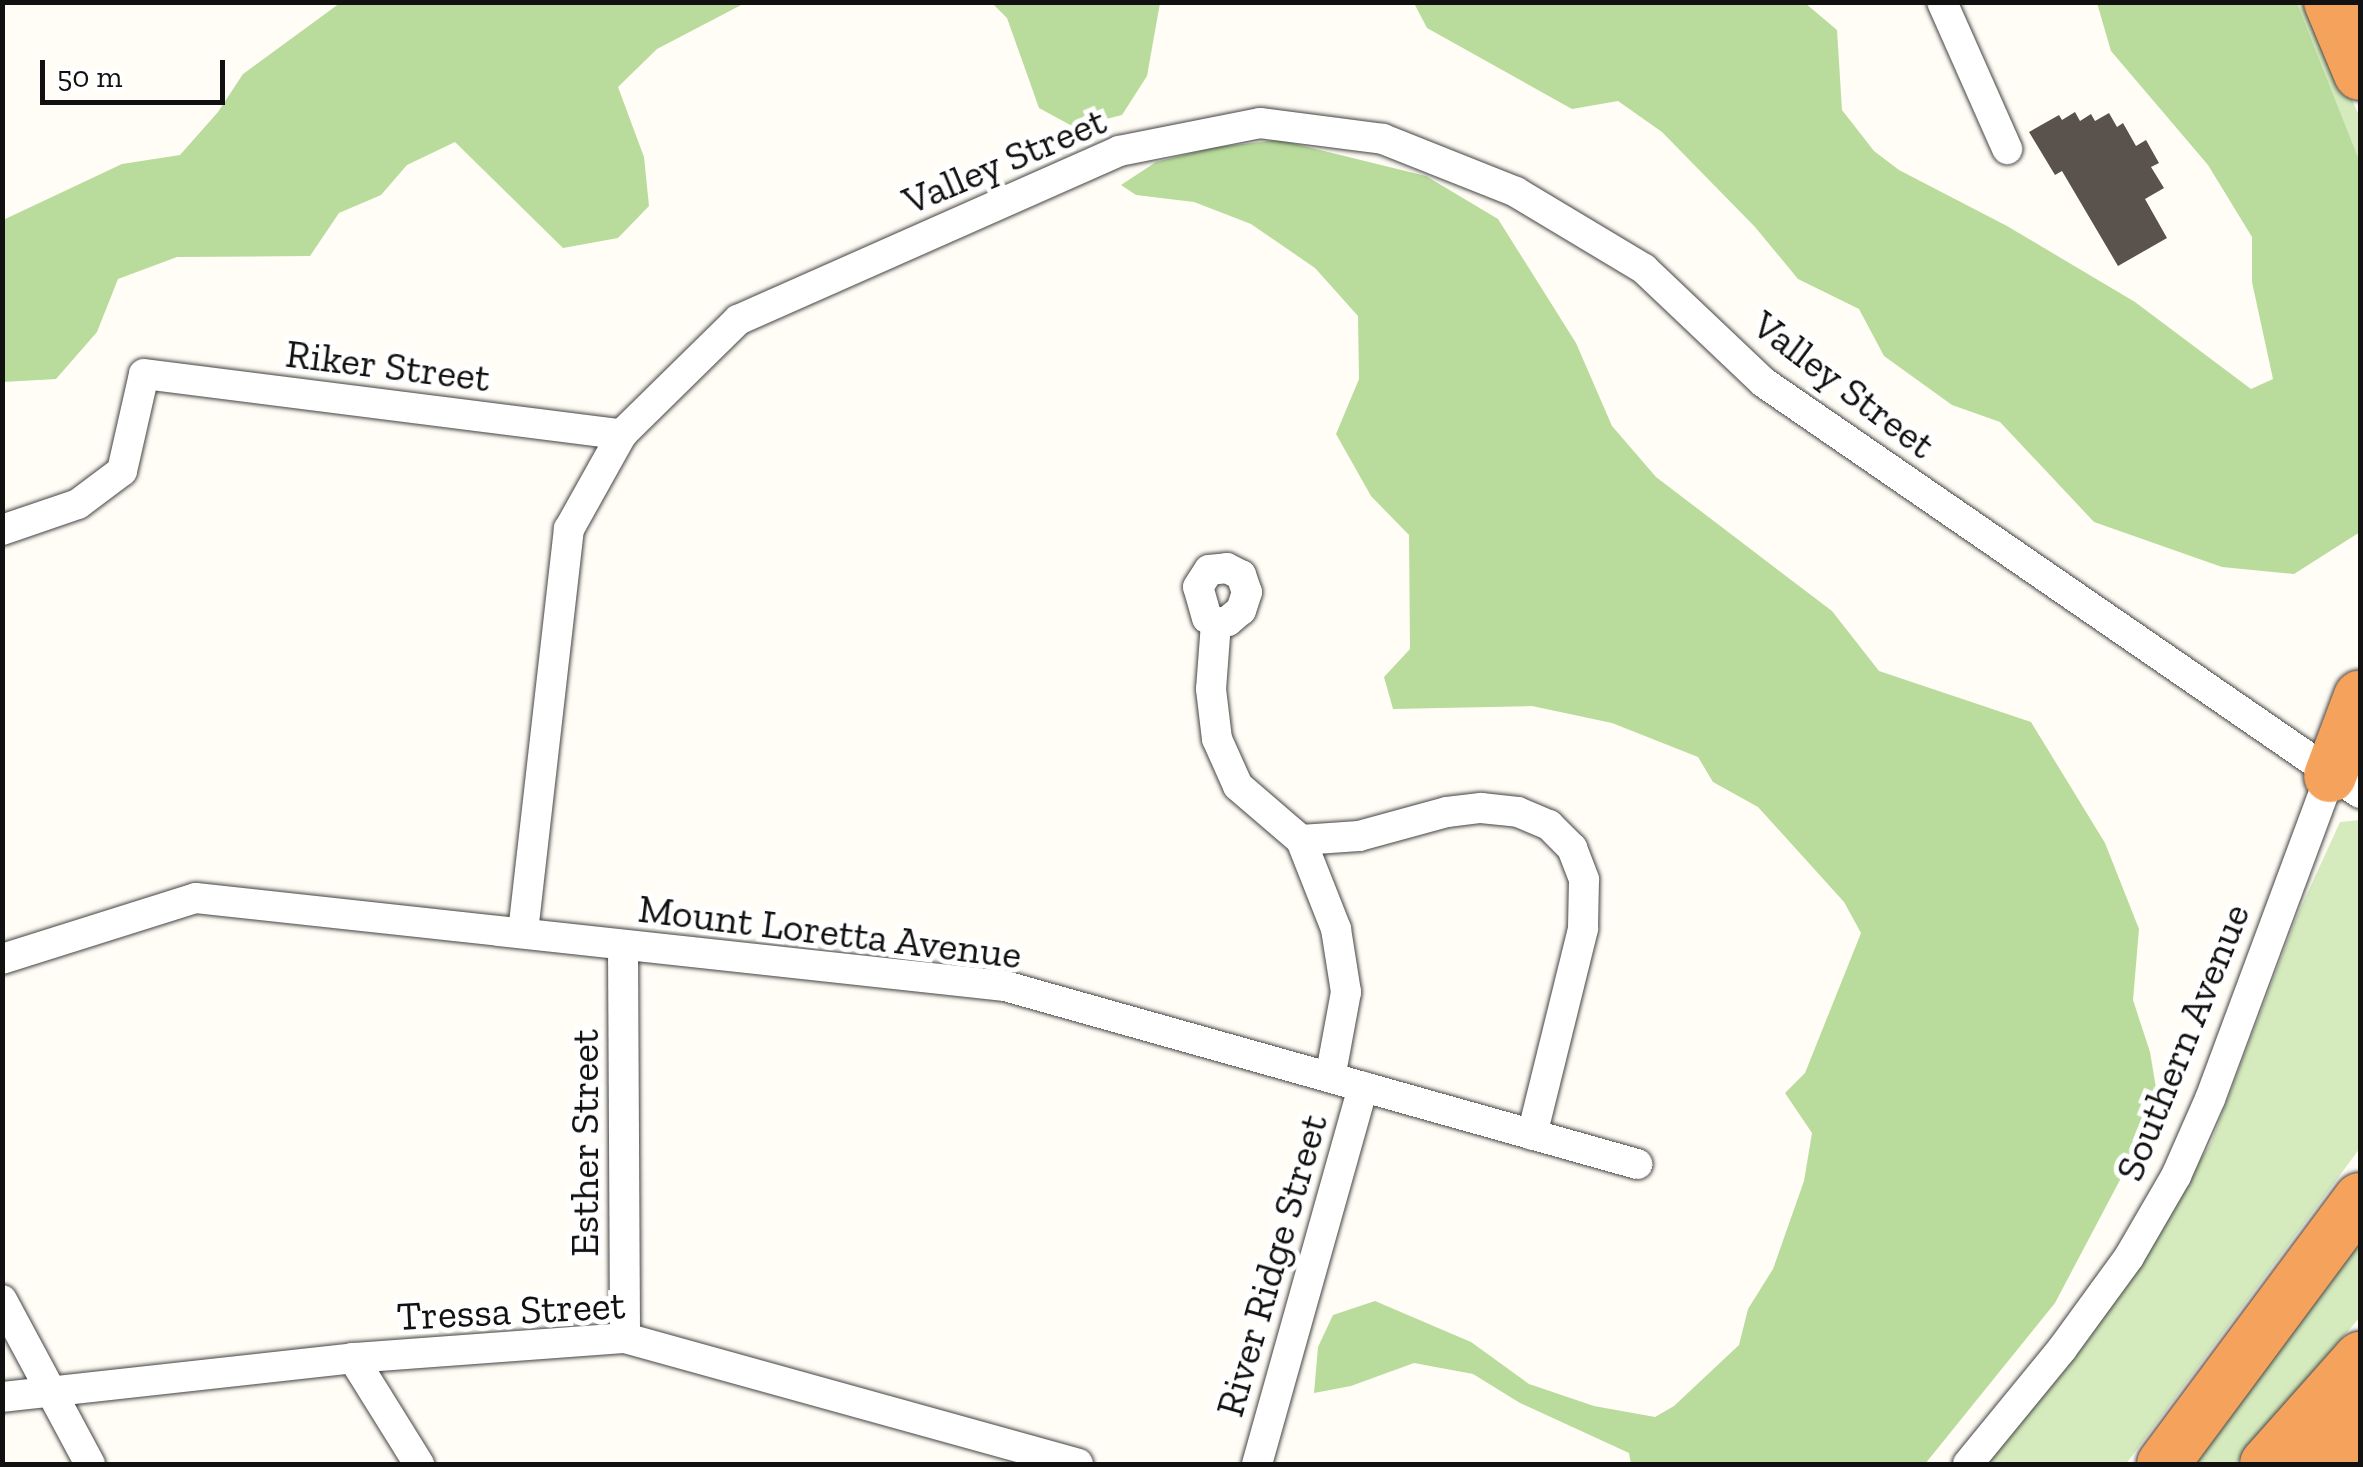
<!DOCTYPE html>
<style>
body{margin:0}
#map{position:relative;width:2363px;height:1467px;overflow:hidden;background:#fffdf5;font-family:"Zilla Slab",serif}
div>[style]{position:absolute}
.green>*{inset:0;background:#d5ebbd}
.forest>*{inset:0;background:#b9dc9c}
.building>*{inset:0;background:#5a524d}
.roads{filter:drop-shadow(0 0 2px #444) drop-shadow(0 0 2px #444)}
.street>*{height:30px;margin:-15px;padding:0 15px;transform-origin:15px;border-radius:15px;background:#fff}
.highway>*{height:52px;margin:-26px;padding:0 26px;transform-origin:26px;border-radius:26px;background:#f5a25d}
span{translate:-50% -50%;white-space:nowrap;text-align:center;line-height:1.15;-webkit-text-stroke:10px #fff;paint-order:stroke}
.street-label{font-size:40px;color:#111}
.frame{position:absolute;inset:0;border:5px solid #111;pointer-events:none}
.scale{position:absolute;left:40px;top:60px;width:185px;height:45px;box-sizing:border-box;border:5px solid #111;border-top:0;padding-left:12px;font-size:30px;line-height:35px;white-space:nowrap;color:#111;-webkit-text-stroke:8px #fff;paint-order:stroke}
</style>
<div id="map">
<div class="green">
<div style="clip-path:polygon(2297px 3px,2310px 3px,2360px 118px,2360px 162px)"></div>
<div style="clip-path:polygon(2360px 820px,2360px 1148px,2126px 1464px,1985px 1464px,2091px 1332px,2211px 1143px,2297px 916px,2340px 822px)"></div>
<div style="clip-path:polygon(2360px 1230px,2360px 1317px,2235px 1464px,2186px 1464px)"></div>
</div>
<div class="forest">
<div style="clip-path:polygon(340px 3px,745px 3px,657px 49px,618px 87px,644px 157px,649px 206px,618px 238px,563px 248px,455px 142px,407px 165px,381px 195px,339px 213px,310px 256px,177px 257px,118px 279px,97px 332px,56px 379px,3px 382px,3px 220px,122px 164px,180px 155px,218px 112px,243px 74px)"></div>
<div style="clip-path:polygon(992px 3px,1160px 3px,1147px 76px,1122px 115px,1074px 127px,1039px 108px,1007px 18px)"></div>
<div style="clip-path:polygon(1414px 3px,1805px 3px,1837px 30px,1842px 110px,1874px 151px,1899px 170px,2007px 226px,2135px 302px,2251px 389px,2273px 379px,2252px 282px,2252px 237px,2208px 165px,2111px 51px,2097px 3px,2297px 3px,2360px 162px,2360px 532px,2294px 574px,2222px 567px,2094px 522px,2000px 422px,1952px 405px,1884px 356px,1859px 309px,1798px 279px,1755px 227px,1662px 132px,1618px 101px,1572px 109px,1427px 28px)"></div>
<div style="clip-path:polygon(1279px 140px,1426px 176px,1498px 219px,1576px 343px,1612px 426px,1656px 477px,1832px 611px,1879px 671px,2031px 722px,2105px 843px,2139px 929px,2133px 1000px,2150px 1052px,2159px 1106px,2055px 1303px,1925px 1464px,1631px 1464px,1629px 1453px,1520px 1403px,1473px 1374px,1414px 1363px,1351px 1386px,1314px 1393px,1318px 1347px,1333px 1315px,1375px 1301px,1471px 1342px,1529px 1384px,1594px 1406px,1655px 1417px,1674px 1406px,1739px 1345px,1748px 1309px,1773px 1269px,1804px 1181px,1812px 1133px,1785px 1093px,1805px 1073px,1861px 933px,1844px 902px,1758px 807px,1713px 782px,1698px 757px,1612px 723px,1532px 706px,1393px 709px,1384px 677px,1410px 649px,1409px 535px,1371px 496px,1336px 434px,1359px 379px,1358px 316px,1315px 268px,1251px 224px,1194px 202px,1136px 195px,1121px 185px,1156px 162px,1216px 147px)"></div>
</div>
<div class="building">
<div style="clip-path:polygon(2075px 112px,2080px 121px,2091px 114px,2095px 121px,2109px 113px,2117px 127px,2123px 123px,2136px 146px,2146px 140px,2159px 163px,2151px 167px,2164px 188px,2145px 199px,2167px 238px,2118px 266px,2062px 171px,2055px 175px,2029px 132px,2059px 115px,2062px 120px)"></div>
</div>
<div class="roads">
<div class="street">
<div style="left:1942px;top:2px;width:161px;rotate:66.1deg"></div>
<div style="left:2px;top:530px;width:80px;rotate:-18.9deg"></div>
<div style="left:78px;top:504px;width:55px;rotate:-36.9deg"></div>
<div style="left:122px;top:471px;width:99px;rotate:-77.2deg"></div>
<div style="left:144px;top:374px;width:482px;rotate:7.2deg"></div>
<div style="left:1216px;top:623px;width:10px;rotate:-151deg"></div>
<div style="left:1207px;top:618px;width:32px;rotate:-106deg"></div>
<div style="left:1198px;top:587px;width:20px;rotate:-57deg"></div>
<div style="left:1209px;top:570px;width:18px;rotate:-6deg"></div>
<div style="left:1227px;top:568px;width:16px;rotate:27deg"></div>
<div style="left:1241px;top:575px;width:18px;rotate:71deg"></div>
<div style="left:1247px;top:592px;width:19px;rotate:108deg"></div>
<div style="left:1241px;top:610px;width:17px;rotate:140deg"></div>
<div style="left:1228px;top:621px;width:12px;rotate:171deg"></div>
<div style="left:1216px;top:623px;width:66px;rotate:94.3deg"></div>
<div style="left:1211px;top:689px;width:50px;rotate:83.2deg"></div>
<div style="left:1217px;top:739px;width:51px;rotate:65.9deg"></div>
<div style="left:1238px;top:786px;width:83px;rotate:40.6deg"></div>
<div style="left:1301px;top:840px;width:96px;rotate:68.5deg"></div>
<div style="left:1336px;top:929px;width:64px;rotate:81deg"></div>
<div style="left:1346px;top:992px;width:87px;rotate:100.5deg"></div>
<div style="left:1301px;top:840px;width:58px;rotate:-3.9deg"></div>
<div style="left:1359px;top:836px;width:91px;rotate:-15.3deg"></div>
<div style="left:1447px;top:812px;width:34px;rotate:-7deg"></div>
<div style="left:1481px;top:808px;width:37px;rotate:6deg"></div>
<div style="left:1518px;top:812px;width:34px;rotate:23deg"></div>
<div style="left:1549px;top:825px;width:33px;rotate:45deg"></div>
<div style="left:1572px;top:848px;width:34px;rotate:69deg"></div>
<div style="left:1584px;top:880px;width:49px;rotate:91.2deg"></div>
<div style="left:1583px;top:929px;width:212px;rotate:103.9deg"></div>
<div style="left:523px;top:932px;width:406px;rotate:-83.5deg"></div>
<div style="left:569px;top:529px;width:109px;rotate:-60.8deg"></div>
<div style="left:622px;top:434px;width:163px;rotate:-44.5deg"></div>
<div style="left:738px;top:320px;width:417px;rotate:-23.9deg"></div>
<div style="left:1119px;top:151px;width:144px;rotate:-11.2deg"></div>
<div style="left:1260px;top:123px;width:124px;rotate:7.4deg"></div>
<div style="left:1383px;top:139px;width:143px;rotate:21.7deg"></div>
<div style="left:1516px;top:192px;width:149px;rotate:31deg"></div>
<div style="left:1644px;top:269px;width:164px;rotate:43.5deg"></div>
<div style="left:1763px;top:382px;width:725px;rotate:34.55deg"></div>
<div style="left:623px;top:947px;width:391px;rotate:89.7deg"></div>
<div style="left:2px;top:959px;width:203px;rotate:-17.5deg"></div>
<div style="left:196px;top:898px;width:814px;rotate:6.21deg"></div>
<div style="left:1005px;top:986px;width:657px;rotate:15.73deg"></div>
<div style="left:2px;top:1300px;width:186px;rotate:61.8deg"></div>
<div style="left:353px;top:1358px;width:125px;rotate:58.1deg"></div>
<div style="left:2px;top:1397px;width:353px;rotate:-6.3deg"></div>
<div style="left:353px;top:1358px;width:273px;rotate:-4.2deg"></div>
<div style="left:625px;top:1338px;width:470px;rotate:15.5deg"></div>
<div style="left:1257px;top:1464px;width:392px;rotate:-74.3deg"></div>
<div style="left:1968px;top:1464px;width:149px;rotate:-50.7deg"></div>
<div style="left:2062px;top:1349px;width:114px;rotate:-53.9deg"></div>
<div style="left:2129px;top:1257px;width:94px;rotate:-59.9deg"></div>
<div style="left:2176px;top:1176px;width:84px;rotate:-66.2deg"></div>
<div style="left:2210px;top:1099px;width:345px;rotate:-69.6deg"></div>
</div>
<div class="highway">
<div style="left:2330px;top:2px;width:78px;rotate:67.4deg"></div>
<div style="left:2330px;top:776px;width:85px;rotate:-69.4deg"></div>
<div style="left:2163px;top:1464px;width:330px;rotate:-53.4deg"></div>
<div style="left:2266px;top:1464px;width:142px;rotate:-48.4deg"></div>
<div style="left:2325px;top:1464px;width:52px;rotate:-48.1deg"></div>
</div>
</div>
<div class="street-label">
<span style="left:1004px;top:160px;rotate:-23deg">Valley Street</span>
<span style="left:388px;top:365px;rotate:7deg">Riker Street</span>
<span style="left:1844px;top:384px;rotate:37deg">Valley Street</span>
<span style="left:830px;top:931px;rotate:7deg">Mount Loretta Avenue</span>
<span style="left:2182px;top:1042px;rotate:-68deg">Southern Avenue</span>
<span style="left:584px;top:1143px;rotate:-90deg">Esther Street</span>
<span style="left:1271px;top:1265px;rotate:-74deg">River Ridge Street</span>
<span style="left:511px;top:1310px;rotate:-3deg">Tressa Street</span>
</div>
<div class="frame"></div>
<div class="scale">50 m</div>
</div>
